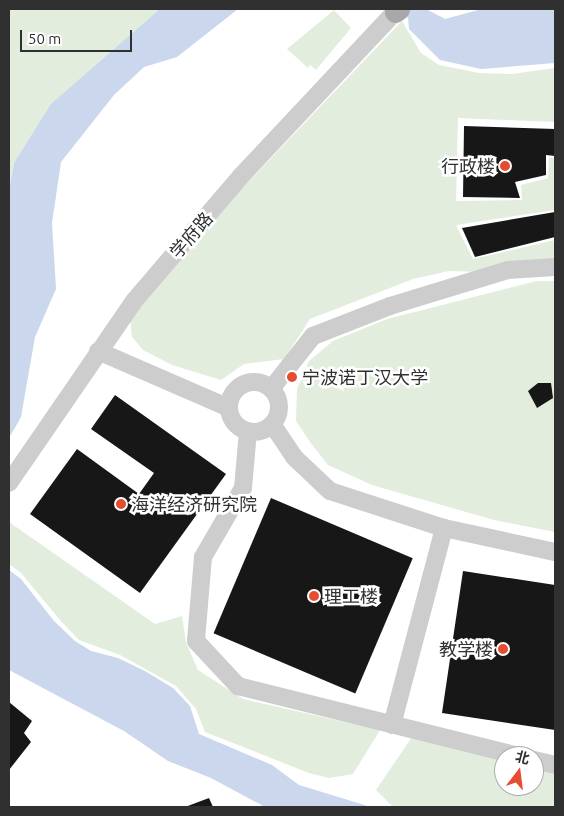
<!DOCTYPE html>
<meta charset="utf-8">
<style>
body{margin:0}
#map{position:relative;width:564px;height:816px;overflow:hidden;background:#fff;font-family:Ubuntu,"Noto Sans SC",sans-serif}
div>[style]{position:absolute}
.green>*{inset:0;background:#e2edde}
.water>*{inset:0;background:#cad7ed}
.building>*{inset:0;background:#171717;transform-origin:0 0}
.minor>*{height:18px;margin:-9px;padding:0 9px;transform-origin:9px;border-radius:9px;background:#cdcdcd}
.minor>.ring{margin:-9px;padding:0;box-sizing:content-box;background:none;border:18px solid #cdcdcd;border-radius:50%}
.major>*{height:21px;margin:-10.5px;padding:0 10.5px;transform-origin:10.5px;border-radius:10.5px;background:#a8a8a8}
.dots>*{width:14px;height:14px;translate:-50% -50%;box-sizing:border-box;border:2px solid #fff;border-radius:50%}
span{translate:-50% -50%;white-space:nowrap;text-align:center;line-height:1.15;-webkit-text-stroke:5px #fff;paint-order:stroke}
.poi-label{font-size:18px;color:#303030}
.right{translate:-100% -50%;text-align:right}
.left{translate:0 -50%;text-align:left}
.street-label{font-size:18px;color:#303030}
.frame{position:absolute;inset:0;border:10px solid #303030;pointer-events:none}
.north{position:absolute;left:494px;top:746px;width:50px;height:50px;box-sizing:border-box;background:#fff;border:1px solid #acacac;border-radius:50%;rotate:15deg;font-size:14px;font-weight:700;line-height:20px;text-align:center;color:#303030}
.north::after{content:'';display:block;margin:auto;width:18px;height:22px;background:#e74c31;clip-path:polygon(50% 0,100% 100%,50% 72%,0 100%)}
.scale{position:absolute;left:20px;top:30px;width:112px;height:22px;box-sizing:border-box;border:2px solid #303030;border-top:0;padding-left:6px;font-size:15px;line-height:18px;white-space:nowrap;color:#303030;-webkit-text-stroke:4px #fff;paint-order:stroke}
</style>
<div id="map">
<div class="green">
<div style="clip-path:polygon(9px 9px,165px 9px,14px 163px,9px 190px)"></div>
<div style="clip-path:polygon(334px 10px,351px 28px,316px 70px,310px 65px,308px 68px,287px 49px)"></div>
<div style="clip-path:polygon(402px 21px,421px 53px,439px 65px,479px 73px,512px 74px,555px 68px,555px 122px,458px 118px,456px 201px,522px 200px,521px 185px,548px 178px,549px 157px,555px 158px,555px 210px,456px 225px,473px 259px,555px 240px,555px 264px,483px 272px,449px 271px,413px 279px,310px 319px,284px 359px,244px 364px,221px 380px,172px 365px,143px 350px,132px 337px,130px 319px,230px 201px)"></div>
<div style="clip-path:polygon(537px 281px,555px 281px,555px 532px,494px 520px,372px 485px,328px 465px,310px 442px,296px 421px,297px 389px,309px 361px,333px 341px,387px 319px)"></div>
<div style="clip-path:polygon(9px 522px,155px 624px,182px 616px,186px 642px,198px 670px,243px 699px,380px 730px,353px 774px,329px 778px,309px 773px,205px 732px,196px 709px,176px 686px,120px 655px,79px 640px,60px 620px,21px 573px,9px 564px)"></div>
<div style="clip-path:polygon(412px 737px,504px 760px,504px 786px,534px 786px,534px 768px,555px 773px,555px 807px,393px 807px,376px 790px)"></div>
</div>
<div class="water">
<div style="clip-path:polygon(160px 9px,238px 9px,177px 57px,144px 67px,114px 95px,61px 162px,52px 223px,56px 289px,35px 337px,21px 417px,9px 438px,9px 190px,14px 163px,51px 104px)"></div>
<div style="clip-path:polygon(394px 9px,426px 9px,445px 19px,482px 9px,555px 9px,555px 63px,481px 69px,440px 60px,409px 29px,408px 18px)"></div>
<div style="clip-path:polygon(9px 570px,21px 579px,54px 621px,75px 641px,91px 651px,118px 658px,145px 671px,173px 688px,190px 706px,199px 734px,272px 765px,299px 785px,371px 807px,265px 807px,211px 778px,168px 761px,124px 731px,9px 670px)"></div>
</div>
<div class="building">
<div style="clip-path:polygon(464px 126px,555px 129px,555px 156px,546px 155px,546px 175px,515px 182px,520px 198px,463px 197px)"></div>
<div style="clip-path:polygon(555px 212px,555px 237px,475px 257px,462px 228px)"></div>
<div style="clip-path:polygon(538px 383px,551px 383px,553px 398px,537px 408px,528px 391px)"></div>
<div style="clip-path:polygon(115px 395px,226px 474px,140px 593px,30px 514px,77px 449px,139px 494px,154px 473px,91px 429px)"></div>
<div style="left:271px;top:498px;width:154px;height:147px;rotate:23deg"></div>
<div style="clip-path:polygon(463px 571px,555px 585px,555px 730px,442px 713px)"></div>
<div style="clip-path:polygon(9px 702px,32px 721px,24px 733px,31px 742px,9px 770px)"></div>
<div style="clip-path:polygon(209px 798px,213px 807px,185px 807px)"></div>
</div>
<div class="minor">
<div style="left:98px;top:351px;width:143px;rotate:23.5deg"></div>
<div class="ring" style="left:229px;top:382px;width:32px;height:32px"></div>
<div style="left:271px;top:389px;width:68px;rotate:-51.6deg"></div>
<div style="left:313px;top:336px;width:83px;rotate:-21.3deg"></div>
<div style="left:390px;top:306px;width:123px;rotate:-17deg"></div>
<div style="left:508px;top:270px;width:47px;rotate:-3.7deg"></div>
<div style="left:272px;top:424px;width:40px;rotate:56deg"></div>
<div style="left:294px;top:457px;width:50px;rotate:43.4deg"></div>
<div style="left:330px;top:491px;width:120px;rotate:18deg"></div>
<div style="left:444px;top:528px;width:114px;rotate:12.2deg"></div>
<div style="left:248px;top:431px;width:57px;rotate:95deg"></div>
<div style="left:243px;top:488px;width:80px;rotate:120.1deg"></div>
<div style="left:203px;top:557px;width:84px;rotate:94.8deg"></div>
<div style="left:196px;top:641px;width:62px;rotate:47deg"></div>
<div style="left:238px;top:686px;width:289px;rotate:14deg"></div>
<div style="left:9px;top:483px;width:221px;rotate:-55.5deg"></div>
<div style="left:134px;top:301px;width:165px;rotate:-49.4deg"></div>
<div style="left:241px;top:176px;width:225px;rotate:-46.8deg"></div>
<div style="left:392px;top:725px;width:204px;rotate:-75.2deg"></div>
<div style="left:534px;top:760px;width:22px;rotate:13deg"></div>
</div>
<div class="major">
<div style="left:395px;top:12px;width:5px;rotate:-37deg"></div>
</div>
<div class="dots">
<div style="left:505px;top:166px;background:#e74c31"></div>
<div style="left:292px;top:377px;background:#e74c31"></div>
<div style="left:121px;top:504px;background:#e74c31"></div>
<div style="left:314px;top:596px;background:#e74c31"></div>
<div style="left:503px;top:649px;background:#e74c31"></div>
</div>
<div class="poi-label">
<span class="right" style="left:495px;top:166px">行政楼</span>
<span class="left" style="left:302px;top:377px">宁波诺丁汉大学</span>
<span class="left" style="left:131px;top:504px">海洋经济研究院</span>
<span class="left" style="left:324px;top:596px">理工楼</span>
<span class="right" style="left:493px;top:649px">教学楼</span>
</div>
<div class="street-label">
<span style="left:191px;top:235px;rotate:-49deg">学府路</span>
</div>
<div class="frame"></div>
<div class="north">北</div>
<div class="scale">50 m</div>
</div>
